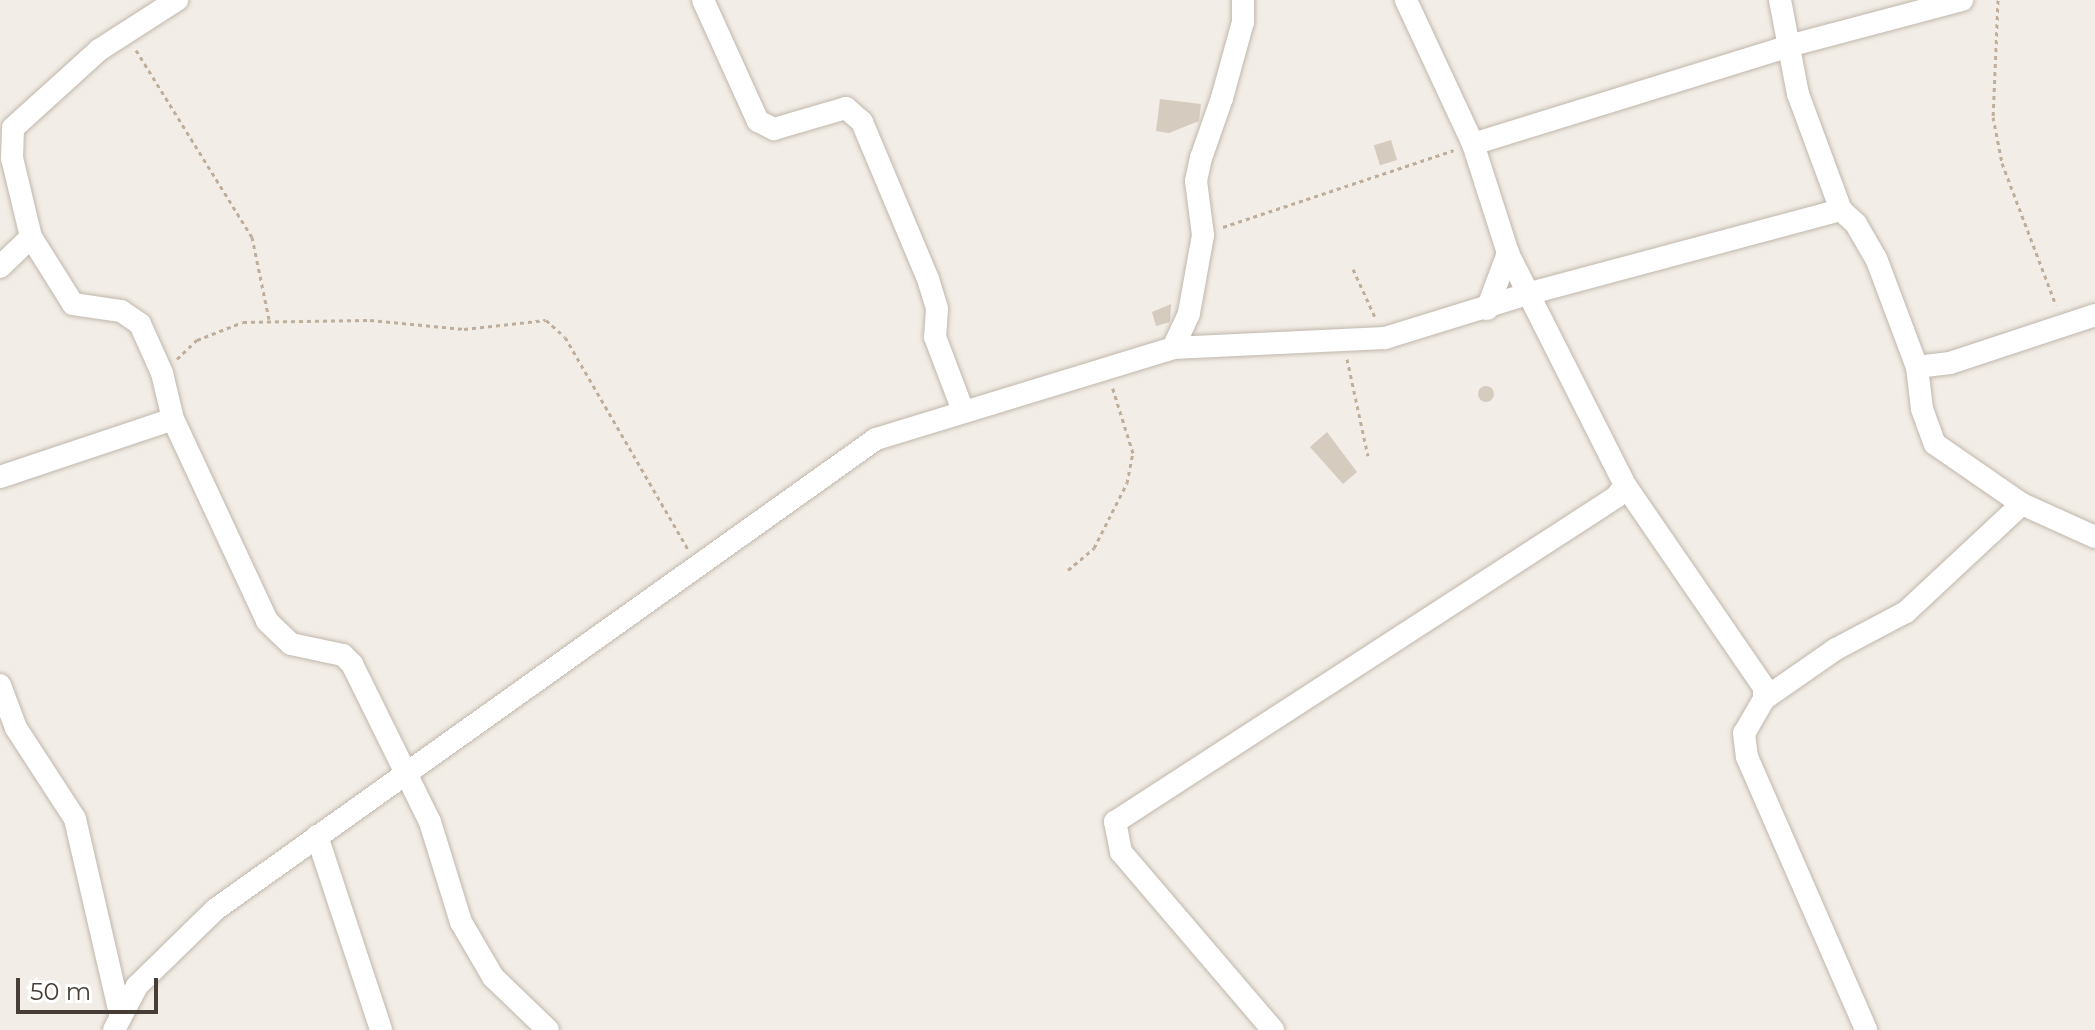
<!DOCTYPE html>
<style>
body{margin:0}
#map{position:relative;width:2095px;height:1030px;overflow:hidden;background:#f2ede6;font-family:Montserrat,sans-serif}
div>[style]{position:absolute}
.building>*{inset:0;background:#d6cbbf;transform-origin:0 0}
.round{border-radius:50%}
.path>*{height:3px;margin-top:-1.5px;transform-origin:0;background:repeating-linear-gradient(90deg,#bfae9b 0 4px,transparent 0 8px)}
.roads{filter:drop-shadow(0 0 2px #c0b7ac) drop-shadow(0 0 2px #c0b7ac)}
.street>*{height:22px;margin:-11px;padding:0 11px;transform-origin:11px;border-radius:11px;background:#fff}
span{translate:-50% -50%;white-space:nowrap;text-align:center;line-height:1.15;-webkit-text-stroke:7px #fff;paint-order:stroke}
.scale{position:absolute;left:16px;top:978px;width:142px;height:36px;box-sizing:border-box;border:4px solid #453d36;border-top:0;padding-left:10px;font-size:24px;line-height:28px;white-space:nowrap;color:#453d36;-webkit-text-stroke:6px #fff;paint-order:stroke}
</style>
<div id="map">
<div class="building">
<div style="clip-path:polygon(1160px 99px,1201px 104px,1199px 121px,1169px 133px,1156px 131px)"></div>
<div style="left:1391px;top:140px;width:21px;height:18px;rotate:73deg"></div>
<div style="clip-path:polygon(1171px 304px,1170px 322px,1156px 326px,1152px 312px)"></div>
<div class="round" style="left:1478px;top:386px;width:16px;height:16px"></div>
<div style="clip-path:polygon(1327px 432px,1357px 472px,1343px 484px,1310px 447px)"></div>
</div>
<div class="path">
<div style="left:1998px;top:0;width:117px;rotate:92.4deg"></div>
<div style="left:1993px;top:117px;width:47px;rotate:78.9deg"></div>
<div style="left:2002px;top:163px;width:152px;rotate:69.2deg"></div>
<div style="left:136px;top:50px;width:220px;rotate:58.2deg"></div>
<div style="left:252px;top:237px;width:84px;rotate:78.3deg"></div>
<div style="left:1223px;top:227px;width:243px;rotate:-18.4deg"></div>
<div style="left:1353px;top:269px;width:53px;rotate:65.4deg"></div>
<div style="left:177px;top:359px;width:28px;rotate:-44deg"></div>
<div style="left:197px;top:340px;width:49px;rotate:-21.4deg"></div>
<div style="left:243px;top:322px;width:127px;rotate:-0.9deg"></div>
<div style="left:370px;top:320px;width:94px;rotate:5.5deg"></div>
<div style="left:464px;top:329px;width:82px;rotate:-6.3deg"></div>
<div style="left:546px;top:320px;width:25px;rotate:42deg"></div>
<div style="left:565px;top:337px;width:245px;rotate:59.9deg"></div>
<div style="left:1347px;top:359px;width:99px;rotate:77.8deg"></div>
<div style="left:1068px;top:570px;width:34px;rotate:-40deg"></div>
<div style="left:1094px;top:548px;width:73px;rotate:-63.1deg"></div>
<div style="left:1127px;top:483px;width:31px;rotate:-79deg"></div>
<div style="left:1133px;top:453px;width:70px;rotate:-107.4deg"></div>
</div>
<div class="roads">
<div class="street">
<div style="left:703px;top:0;width:133px;rotate:65.6deg"></div>
<div style="left:758px;top:121px;width:18px;rotate:27deg"></div>
<div style="left:774px;top:129px;width:75px;rotate:-16.3deg"></div>
<div style="left:846px;top:108px;width:21px;rotate:41deg"></div>
<div style="left:862px;top:122px;width:170px;rotate:67.2deg"></div>
<div style="left:928px;top:279px;width:31px;rotate:73deg"></div>
<div style="left:937px;top:309px;width:28px;rotate:94deg"></div>
<div style="left:935px;top:337px;width:76px;rotate:69.2deg"></div>
<div style="left:1780px;top:0;width:96px;rotate:79.2deg"></div>
<div style="left:1798px;top:94px;width:124px;rotate:69.7deg"></div>
<div style="left:1473px;top:144px;width:334px;rotate:-17.2deg"></div>
<div style="left:1792px;top:45px;width:176px;rotate:-14.8deg"></div>
<div style="left:31px;top:237px;width:79px;rotate:57.9deg"></div>
<div style="left:73px;top:304px;width:49px;rotate:8.3deg"></div>
<div style="left:121px;top:311px;width:23px;rotate:34deg"></div>
<div style="left:140px;top:324px;width:54px;rotate:65.8deg"></div>
<div style="left:162px;top:373px;width:47px;rotate:76.6deg"></div>
<div style="left:0;top:267px;width:43px;rotate:-44.1deg"></div>
<div style="left:31px;top:237px;width:81px;rotate:-103.5deg"></div>
<div style="left:12px;top:158px;width:30px;rotate:-88deg"></div>
<div style="left:13px;top:128px;width:116px;rotate:-42.2deg"></div>
<div style="left:99px;top:50px;width:93px;rotate:-32.7deg"></div>
<div style="left:1487px;top:309px;width:60px;rotate:-69.4deg"></div>
<div style="left:1173px;top:348px;width:38px;rotate:-65deg"></div>
<div style="left:1189px;top:313px;width:79px;rotate:-79.8deg"></div>
<div style="left:1203px;top:235px;width:54px;rotate:-97.4deg"></div>
<div style="left:1196px;top:181px;width:24px;rotate:-78deg"></div>
<div style="left:1201px;top:158px;width:64px;rotate:-70.7deg"></div>
<div style="left:1222px;top:98px;width:79px;rotate:-74.6deg"></div>
<div style="left:1243px;top:22px;width:22px;rotate:-90deg"></div>
<div style="left:1917px;top:367px;width:42px;rotate:83.2deg"></div>
<div style="left:1922px;top:409px;width:37px;rotate:70deg"></div>
<div style="left:1935px;top:444px;width:106px;rotate:34.6deg"></div>
<div style="left:2022px;top:504px;width:80px;rotate:24.3deg"></div>
<div style="left:0;top:477px;width:182px;rotate:-18.5deg"></div>
<div style="left:173px;top:419px;width:223px;rotate:65deg"></div>
<div style="left:267px;top:621px;width:33px;rotate:44deg"></div>
<div style="left:291px;top:644px;width:53px;rotate:11.9deg"></div>
<div style="left:343px;top:655px;width:13px;rotate:45deg"></div>
<div style="left:352px;top:664px;width:176px;rotate:63.7deg"></div>
<div style="left:430px;top:822px;width:105px;rotate:72.8deg"></div>
<div style="left:461px;top:922px;width:64px;rotate:59.8deg"></div>
<div style="left:493px;top:977px;width:76px;rotate:43.9deg"></div>
<div style="left:1625px;top:485px;width:245px;rotate:55.5deg"></div>
<div style="left:1764px;top:687px;width:12px;rotate:90deg"></div>
<div style="left:1764px;top:699px;width:39px;rotate:120deg"></div>
<div style="left:1744px;top:733px;width:24px;rotate:83deg"></div>
<div style="left:1747px;top:757px;width:298px;rotate:66.4deg"></div>
<div style="left:0;top:685px;width:46px;rotate:69.6deg"></div>
<div style="left:16px;top:728px;width:108px;rotate:57deg"></div>
<div style="left:75px;top:819px;width:200px;rotate:77deg"></div>
<div style="left:1764px;top:699px;width:88px;rotate:-34.8deg"></div>
<div style="left:1836px;top:649px;width:79px;rotate:-27.9deg"></div>
<div style="left:1906px;top:612px;width:158px;rotate:-43deg"></div>
<div style="left:317px;top:836px;width:204px;rotate:71.7deg"></div>
<div style="left:114px;top:1030px;width:50px;rotate:-62.4deg"></div>
<div style="left:137px;top:986px;width:110px;rotate:-44.3deg"></div>
<div style="left:216px;top:909px;width:810px;rotate:-35.46deg"></div>
<div style="left:876px;top:439px;width:311px;rotate:-17deg"></div>
<div style="left:1173px;top:348px;width:212px;rotate:-2.7deg"></div>
<div style="left:1385px;top:338px;width:149px;rotate:-17.2deg"></div>
<div style="left:1527px;top:294px;width:325px;rotate:-15deg"></div>
<div style="left:1841px;top:210px;width:21px;rotate:43deg"></div>
<div style="left:1856px;top:224px;width:39px;rotate:60deg"></div>
<div style="left:1876px;top:258px;width:116px;rotate:69.4deg"></div>
<div style="left:1917px;top:367px;width:33px;rotate:-7deg"></div>
<div style="left:1950px;top:363px;width:153px;rotate:-18.3deg"></div>
<div style="left:1273px;top:1030px;width:234px;rotate:-130.5deg"></div>
<div style="left:1121px;top:852px;width:31px;rotate:-101deg"></div>
<div style="left:1115px;top:822px;width:597px;rotate:-32.97deg"></div>
<div style="left:1616px;top:497px;width:15px;rotate:-53deg"></div>
<div style="left:1625px;top:485px;width:260px;rotate:-116.8deg"></div>
<div style="left:1508px;top:253px;width:114px;rotate:-107.8deg"></div>
<div style="left:1473px;top:144px;width:159px;rotate:-115deg"></div>
</div>
</div>
<div class="scale">50 m</div>
</div>
